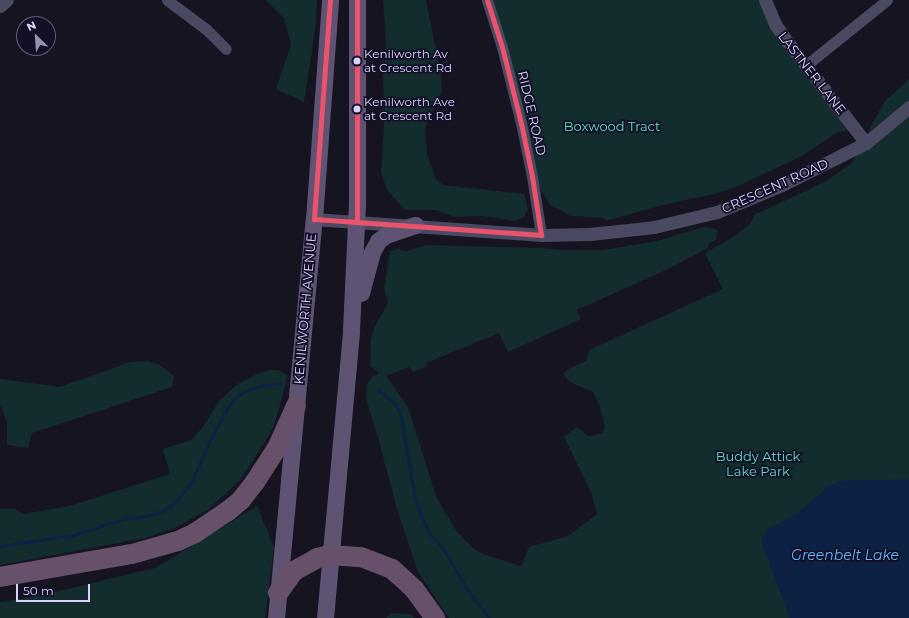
<!DOCTYPE html>
<style>
body{margin:0}
#map{position:relative;width:909px;height:618px;overflow:hidden;background:#161421;font-family:Montserrat,sans-serif}
div>[style]{position:absolute}
.green>*{inset:0;background:#132c2d}
.water>*{inset:0;background:#0d2144}
.stream>*{height:3px;margin:-1.5px;padding:0 1.5px;transform-origin:1.5px;border-radius:1.5px;background:#0d2144}
.minor>*{height:11px;margin:-5.5px;padding:0 5.5px;transform-origin:5.5px;border-radius:5.5px;background:#4a4962}
.tertiary>*{height:13px;margin:-6.5px;padding:0 6.5px;transform-origin:6.5px;border-radius:6.5px;background:#4a4962}
.primary>*{height:17px;margin:-8.5px;padding:0 8.5px;transform-origin:8.5px;border-radius:8.5px;background:#5e5373}
.motorway>*{height:20px;margin:-10px;padding:0 10px;transform-origin:10px;border-radius:10px;background:#67516a}
.bus-1>*{height:5px;margin:-2.5px;padding:0 2.5px;transform-origin:2.5px;border-radius:2.5px;background:#e9536b}
.dots>*{width:11px;height:11px;translate:-50% -50%;box-sizing:border-box;border:2px solid #130f26;border-radius:50%}
span{translate:-50% -50%;white-space:nowrap;text-align:center;line-height:1.15;-webkit-text-stroke:3.5px #130f26;paint-order:stroke}
.bus-label{font-size:12px;color:#d9d4ff}
.left{translate:0 -50%;text-align:left}
.street-label{font-size:13px;color:#d9d4ff}
.park-label{font-size:13px;color:#5fe0c0}
.water-label{font-size:14px;color:#62b6ff;font-style:italic}
.north{position:absolute;left:16px;top:16px;width:40px;height:40px;box-sizing:border-box;background:#130f26;border:1px solid #625e7d;border-radius:50%;rotate:335deg;font-size:11px;font-weight:700;line-height:16px;text-align:center;color:#d9d4ff}
.north::after{content:'';display:block;margin:auto;width:14px;height:18px;background:#9591b1;clip-path:polygon(50% 0,100% 100%,50% 72%,0 100%)}
.scale{position:absolute;left:16px;top:584px;width:74px;height:18px;box-sizing:border-box;border:2px solid #d9d4ff;border-top:0;padding-left:5px;font-size:12px;line-height:14px;white-space:nowrap;color:#d9d4ff;-webkit-text-stroke:3px #130f26;paint-order:stroke}
</style>
<div id="map">
<div class="green">
<div style="clip-path:polygon(266px 0,317px 0,315px 31px,304px 102px,276px 89px,291px 45px,284px 18px)"></div>
<div style="clip-path:polygon(383px 0,426px 0,441px 73px,442px 91px,425px 128px,427px 154px,436px 179px,443px 185px,524px 194px,528px 209px,524px 217px,515px 221px,482px 216px,454px 217px,436px 210px,405px 210px,387px 190px,381px 172px,384px 128px,383px 75px,386px 43px)"></div>
<div style="clip-path:polygon(487px 0,765px 0,855px 129px,838px 132px,800px 157px,738px 186px,715px 194px,671px 203px,605px 221px,605px 218px,572px 216px,551px 206px,532px 176px)"></div>
<div style="clip-path:polygon(909px 79px,909px 618px,449px 618px,418px 572px,398px 512px,379px 441px,366px 399px,367px 384px,372px 377px,379px 373px,370px 366px,371px 340px,375px 326px,388px 303px,384px 289px,390px 251px,398px 249px,407px 251px,426px 245px,540px 248px,563px 250px,603px 250px,657px 241px,704px 227px,715px 229px,718px 232px,716px 240px,709px 243px,708px 248px,664px 271px,577px 310px,581px 319px,508px 352px,499px 333px,426px 363px,427px 366px,413px 372px,409px 367px,386px 376px,408px 407px,437px 499px,457px 532px,473px 548px,483px 554px,521px 566px,529px 547px,568px 536px,597px 514px,591px 492px,564px 437px,577px 427px,588px 436px,601px 434px,605px 428px,600px 407px,593px 392px,572px 383px,566px 378px,564px 373px,568px 369px,586px 361px,589px 350px,723px 289px,705px 253px,735px 236px,751px 223px,754px 215px,825px 182px,852px 163px,884px 102px)"></div>
<div style="clip-path:polygon(148px 361px,158px 364px,168px 371px,174px 377px,172px 387px,32px 433px,28px 448px,7px 445px,7px 422px,0 404px,0 379px,60px 387px,130px 362px)"></div>
<div style="clip-path:polygon(271px 370px,278px 370px,288px 375px,274px 426px,265px 442px,240px 480px,208px 510px,173px 529px,145px 538px,0 565px,0 509px,15px 509px,24px 514px,73px 505px,170px 474px,163px 449px,192px 440px,205px 424px,219px 401px,239px 383px,262px 372px)"></div>
<div style="clip-path:polygon(257px 506px,274px 547px,265px 618px,0 618px,0 602px,42px 595px,155px 568px)"></div>
<div style="clip-path:polygon(391px 613px,410px 614px,414px 618px,386px 618px)"></div>
</div>
<div class="water">
<div style="clip-path:polygon(909px 479px,909px 618px,790px 618px,762px 544px,762px 538px,768px 529px,796px 514px,818px 496px,828px 486px,840px 481px)"></div>
</div>
<div class="stream">
<div style="left:378px;top:390px;width:23px;rotate:38deg"></div>
<div style="left:396px;top:404px;width:14px;rotate:69deg"></div>
<div style="left:401px;top:417px;width:82px;rotate:80.2deg"></div>
<div style="left:415px;top:498px;width:20px;rotate:72deg"></div>
<div style="left:421px;top:517px;width:19px;rotate:62deg"></div>
<div style="left:430px;top:534px;width:18px;rotate:47deg"></div>
<div style="left:442px;top:547px;width:49px;rotate:59.2deg"></div>
<div style="left:467px;top:589px;width:36px;rotate:53deg"></div>
<div style="left:0;top:546px;width:75px;rotate:-8.5deg"></div>
<div style="left:74px;top:535px;width:56px;rotate:-17.8deg"></div>
<div style="left:127px;top:518px;width:14px;rotate:-4deg"></div>
<div style="left:141px;top:517px;width:20px;rotate:-15deg"></div>
<div style="left:160px;top:512px;width:14px;rotate:-30deg"></div>
<div style="left:172px;top:505px;width:28px;rotate:-48deg"></div>
<div style="left:191px;top:484px;width:43px;rotate:-67deg"></div>
<div style="left:208px;top:444px;width:44px;rotate:-61.7deg"></div>
<div style="left:229px;top:405px;width:13px;rotate:-48deg"></div>
<div style="left:238px;top:395px;width:11px;rotate:-27deg"></div>
<div style="left:248px;top:390px;width:14px;rotate:-17deg"></div>
<div style="left:261px;top:386px;width:19px;rotate:-9deg"></div>
</div>
<div class="minor">
<div style="left:167px;top:0;width:49px;rotate:36.6deg"></div>
<div style="left:206px;top:29px;width:28px;rotate:45deg"></div>
<div style="left:487px;top:0;width:49px;rotate:72.3deg"></div>
<div style="left:502px;top:47px;width:78px;rotate:76deg"></div>
<div style="left:521px;top:123px;width:54px;rotate:78.3deg"></div>
<div style="left:532px;top:176px;width:60px;rotate:81.3deg"></div>
<div style="left:805px;top:66px;width:105px;rotate:-38.8deg"></div>
</div>
<div class="tertiary">
<div style="left:765px;top:0;width:26px;rotate:67deg"></div>
<div style="left:775px;top:24px;width:14px;rotate:56deg"></div>
<div style="left:783px;top:36px;width:135px;rotate:52.2deg"></div>
<div style="left:0;top:6px;width:9px;rotate:-41deg"></div>
<div style="left:314px;top:219px;width:228px;rotate:4deg"></div>
<div style="left:541px;top:235px;width:49px;rotate:-1.2deg"></div>
<div style="left:590px;top:234px;width:64px;rotate:-6.2deg"></div>
<div style="left:654px;top:227px;width:65px;rotate:-13.4deg"></div>
<div style="left:717px;top:212px;width:70px;rotate:-22.6deg"></div>
<div style="left:782px;top:185px;width:94px;rotate:-26.6deg"></div>
<div style="left:866px;top:143px;width:56px;rotate:-39.9deg"></div>
</div>
<div class="primary">
<div style="left:361px;top:293px;width:42px;rotate:-75deg"></div>
<div style="left:372px;top:252px;width:13px;rotate:-61deg"></div>
<div style="left:378px;top:241px;width:10px;rotate:-37deg"></div>
<div style="left:386px;top:235px;width:31px;rotate:-19deg"></div>
<div style="left:276px;top:618px;width:401px;rotate:-84.6deg"></div>
<div style="left:314px;top:219px;width:220px;rotate:-85.8deg"></div>
<div style="left:325px;top:618px;width:289px;rotate:-84.8deg"></div>
<div style="left:351px;top:330px;width:126px;rotate:-87.3deg"></div>
<div style="left:357px;top:204px;width:204px;rotate:-90deg"></div>
</div>
<div class="motorway">
<div style="left:0;top:577px;width:134px;rotate:-9.9deg"></div>
<div style="left:132px;top:554px;width:48px;rotate:-15.8deg"></div>
<div style="left:178px;top:541px;width:19px;rotate:-25deg"></div>
<div style="left:195px;top:533px;width:40px;rotate:-34deg"></div>
<div style="left:228px;top:511px;width:17px;rotate:-40deg"></div>
<div style="left:241px;top:500px;width:23px;rotate:-52deg"></div>
<div style="left:255px;top:482px;width:40px;rotate:-57.1deg"></div>
<div style="left:277px;top:448px;width:46px;rotate:-65.7deg"></div>
<div style="left:278px;top:593px;width:27px;rotate:-54deg"></div>
<div style="left:294px;top:571px;width:26px;rotate:-29deg"></div>
<div style="left:317px;top:558px;width:13px;rotate:-13deg"></div>
<div style="left:330px;top:555px;width:31px;rotate:4deg"></div>
<div style="left:361px;top:557px;width:33px;rotate:21deg"></div>
<div style="left:392px;top:569px;width:30px;rotate:42deg"></div>
<div style="left:414px;top:589px;width:36px;rotate:54deg"></div>
</div>
<div class="bus-1">
<div style="left:330px;top:0;width:220px;rotate:94.2deg"></div>
<div style="left:314px;top:219px;width:228px;rotate:4deg"></div>
<div style="left:357px;top:0;width:221px;rotate:90deg"></div>
<div style="left:487px;top:0;width:49px;rotate:72.3deg"></div>
<div style="left:502px;top:47px;width:78px;rotate:76deg"></div>
<div style="left:521px;top:123px;width:54px;rotate:78.3deg"></div>
<div style="left:532px;top:176px;width:60px;rotate:81.3deg"></div>
</div>
<div class="dots">
<div style="left:357px;top:61px;background:#d9d4ff"></div>
<div style="left:357px;top:109px;background:#d9d4ff"></div>
</div>
<div class="bus-label">
<span class="left" style="left:364px;top:61px">Kenilworth Av<br>at Crescent Rd</span>
<span class="left" style="left:364px;top:109px">Kenilworth Ave<br>at Crescent Rd</span>
</div>
<div class="street-label">
<span style="left:812px;top:73px;rotate:52deg">LASTNER LANE</span>
<span style="left:532px;top:113px;rotate:77deg">RIDGE ROAD</span>
<span style="left:775px;top:186px;rotate:-24deg">CRESCENT ROAD</span>
<span style="left:305px;top:309px;rotate:-85deg">KENILWORTH AVENUE</span>
</div>
<div class="park-label">
<span style="left:612px;top:126px">Boxwood Tract</span>
<span style="left:758px;top:464px">Buddy Attick<br>Lake Park</span>
</div>
<div class="water-label">
<span style="left:845px;top:555px">Greenbelt Lake</span>
</div>
<div class="north">N</div>
<div class="scale">50 m</div>
</div>
